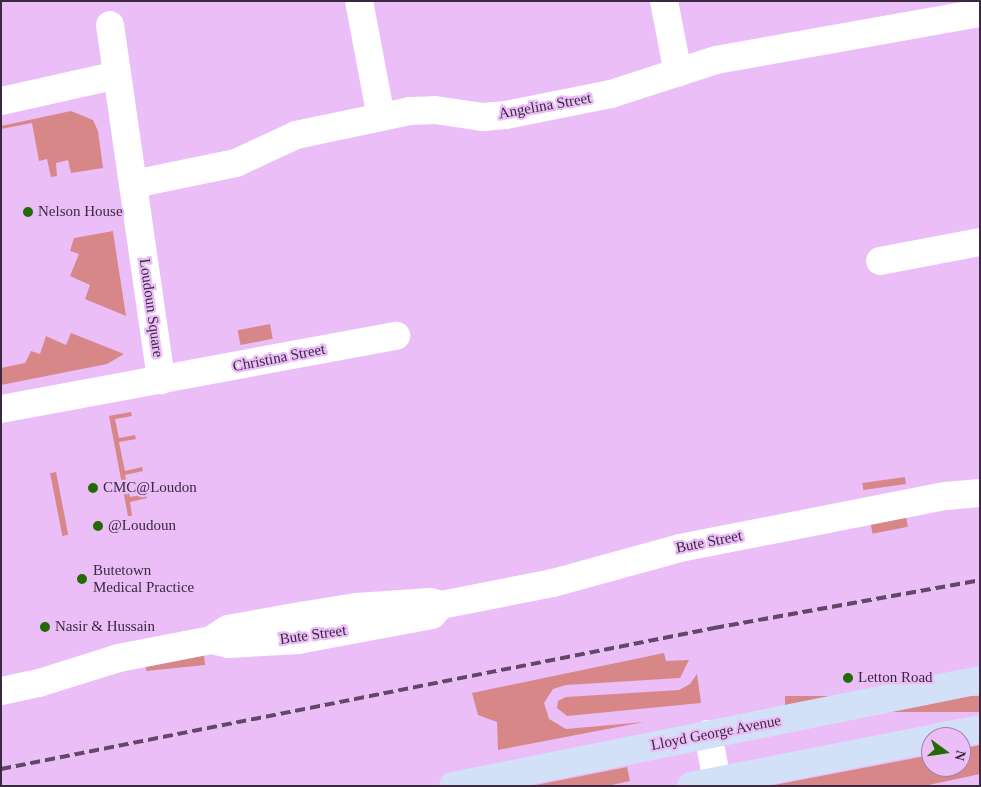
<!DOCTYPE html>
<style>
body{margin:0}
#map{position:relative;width:981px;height:787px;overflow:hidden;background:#ebbef7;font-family:"Times New Roman",serif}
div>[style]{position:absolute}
.green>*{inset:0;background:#d78788;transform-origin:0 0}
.street>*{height:28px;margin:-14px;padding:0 14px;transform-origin:14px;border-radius:14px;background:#fff}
.primary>*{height:28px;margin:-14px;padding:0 14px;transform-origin:14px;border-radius:14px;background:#d2e1f8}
.rail>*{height:4px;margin-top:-2px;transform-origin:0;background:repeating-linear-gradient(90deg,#604866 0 10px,transparent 0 15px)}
.dots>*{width:14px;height:14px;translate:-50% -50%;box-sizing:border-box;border:2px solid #ebbef7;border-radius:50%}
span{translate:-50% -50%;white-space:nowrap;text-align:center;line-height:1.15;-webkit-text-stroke:4.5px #ebbef7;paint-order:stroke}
.street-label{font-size:15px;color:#3b2940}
.poi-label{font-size:15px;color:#3b2940}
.left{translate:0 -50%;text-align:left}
.frame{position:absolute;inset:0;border:2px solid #3b2940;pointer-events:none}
.north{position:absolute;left:921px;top:727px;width:50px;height:50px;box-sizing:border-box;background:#ebbef7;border:1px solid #a582ae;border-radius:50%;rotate:104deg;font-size:14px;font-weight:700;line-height:20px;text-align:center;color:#3b2940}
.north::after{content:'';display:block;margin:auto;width:18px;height:22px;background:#226a03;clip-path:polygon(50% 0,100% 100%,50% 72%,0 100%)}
</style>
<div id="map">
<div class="green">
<div style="clip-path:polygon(71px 111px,93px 120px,98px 131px,103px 168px,71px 173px,68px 160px,56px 163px,57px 176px,51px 177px,47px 159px,39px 161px,32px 123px,1px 129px,1px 126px)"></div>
<div style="clip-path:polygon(113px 231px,113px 232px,126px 316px,85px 299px,90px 285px,70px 276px,79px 254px,70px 251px,74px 238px)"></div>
<div style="left:270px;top:324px;width:15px;height:33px;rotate:79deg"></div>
<div style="clip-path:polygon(71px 333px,124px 354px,107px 364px,1px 385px,1px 368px,25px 363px,31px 351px,40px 354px,46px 336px,66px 345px)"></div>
<div style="clip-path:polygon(131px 412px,132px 416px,115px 419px,119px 438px,135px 435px,136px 439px,119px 442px,125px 471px,142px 467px,143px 471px,125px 475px,130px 497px,146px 494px,147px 498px,130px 502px,132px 516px,128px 516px,109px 416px)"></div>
<div style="left:56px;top:472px;width:64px;height:6px;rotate:79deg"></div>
<div style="left:905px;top:477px;width:7px;height:43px;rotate:82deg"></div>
<div style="left:906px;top:517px;width:10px;height:36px;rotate:79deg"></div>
<div style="clip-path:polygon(664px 653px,666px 661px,689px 660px,680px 678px,566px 685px,553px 689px,544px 703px,549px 719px,566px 729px,644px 722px,498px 750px,497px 722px,478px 715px,472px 693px)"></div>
<div style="left:204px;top:655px;width:10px;height:59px;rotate:84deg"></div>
<div style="clip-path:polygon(697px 674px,701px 703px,567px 716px,557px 708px,558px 701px,566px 697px,679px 690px,690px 684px)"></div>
<div style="left:980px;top:696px;width:16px;height:195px;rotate:90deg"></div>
<div style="clip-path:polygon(980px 745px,980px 774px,924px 786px,774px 785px,931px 755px,931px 767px,961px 767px,961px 749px)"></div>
<div style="clip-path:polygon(627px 767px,630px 781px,607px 786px,531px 786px)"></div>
</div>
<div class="street">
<div style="left:359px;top:1px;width:118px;rotate:79.3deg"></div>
<div style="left:664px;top:1px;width:73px;rotate:79deg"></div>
<div style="left:110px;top:25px;width:359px;rotate:81.8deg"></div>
<div style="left:1px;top:101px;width:119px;rotate:-12.6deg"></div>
<div style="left:134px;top:184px;width:104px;rotate:-11.6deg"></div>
<div style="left:236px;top:163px;width:66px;rotate:-25deg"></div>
<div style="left:296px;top:135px;width:116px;rotate:-11.9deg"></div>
<div style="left:410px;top:111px;width:25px;rotate:-2deg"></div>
<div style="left:435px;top:110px;width:49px;rotate:8.3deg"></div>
<div style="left:483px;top:117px;width:23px;rotate:-5deg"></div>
<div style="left:506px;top:115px;width:107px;rotate:-11.3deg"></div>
<div style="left:611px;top:94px;width:110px;rotate:-17.9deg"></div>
<div style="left:716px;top:60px;width:268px;rotate:-10.1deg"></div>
<div style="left:880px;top:261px;width:102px;rotate:-10.8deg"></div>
<div style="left:1px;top:409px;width:402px;rotate:-10.5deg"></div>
<div style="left:441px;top:605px;width:13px;rotate:132deg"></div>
<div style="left:432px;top:615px;width:135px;rotate:169.4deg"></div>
<div style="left:299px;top:640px;width:70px;rotate:176.7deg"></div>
<div style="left:229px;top:644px;width:18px;rotate:-167deg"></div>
<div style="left:211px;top:640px;width:20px;rotate:-33deg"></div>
<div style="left:228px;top:629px;width:79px;rotate:-10.2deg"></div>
<div style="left:306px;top:615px;width:52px;rotate:-8.9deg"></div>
<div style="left:357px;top:607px;width:73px;rotate:-3.9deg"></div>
<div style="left:430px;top:602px;width:11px;rotate:15deg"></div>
<div style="left:441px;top:605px;width:114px;rotate:-11.1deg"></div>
<div style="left:553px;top:583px;width:132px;rotate:-15.4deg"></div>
<div style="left:680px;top:548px;width:271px;rotate:-11.1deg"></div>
<div style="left:946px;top:496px;width:34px;rotate:-5deg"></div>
<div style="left:1px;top:691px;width:39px;rotate:-12deg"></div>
<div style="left:39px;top:683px;width:84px;rotate:-17.4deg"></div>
<div style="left:119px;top:658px;width:94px;rotate:-11.1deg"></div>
<div style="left:708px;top:734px;width:53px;rotate:79.1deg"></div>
</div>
<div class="primary">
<div style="left:938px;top:737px;width:43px;rotate:-10.8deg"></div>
<div style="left:453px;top:786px;width:538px;rotate:-11.37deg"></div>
<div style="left:691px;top:786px;width:245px;rotate:-11.1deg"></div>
</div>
<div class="rail">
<div style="left:1px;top:769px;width:727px;rotate:-11.19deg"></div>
<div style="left:714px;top:628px;width:270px;rotate:-10.2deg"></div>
</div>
<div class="dots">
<div style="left:28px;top:212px;background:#226a03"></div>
<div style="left:93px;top:488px;background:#226a03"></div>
<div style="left:98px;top:526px;background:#226a03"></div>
<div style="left:82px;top:579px;background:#226a03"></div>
<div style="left:45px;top:627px;background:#226a03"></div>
<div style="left:848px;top:678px;background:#226a03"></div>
</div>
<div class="street-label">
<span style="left:545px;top:106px;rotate:-10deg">Angelina Street</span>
<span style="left:151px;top:308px;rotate:82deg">Loudoun Square</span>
<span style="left:279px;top:358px;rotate:-11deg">Christina Street</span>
<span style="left:709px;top:542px;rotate:-11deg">Bute Street</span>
<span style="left:313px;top:635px;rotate:-8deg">Bute Street</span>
<span style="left:716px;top:733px;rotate:-11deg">Lloyd George Avenue</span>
</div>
<div class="poi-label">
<span class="left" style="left:38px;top:212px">Nelson House</span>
<span class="left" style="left:103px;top:488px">CMC@Loudon</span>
<span class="left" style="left:108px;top:526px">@Loudoun</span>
<span class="left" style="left:93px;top:579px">Butetown<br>Medical Practice</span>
<span class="left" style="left:55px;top:627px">Nasir &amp; Hussain</span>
<span class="left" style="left:858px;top:678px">Letton Road</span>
</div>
<div class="frame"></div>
<div class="north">N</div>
</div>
